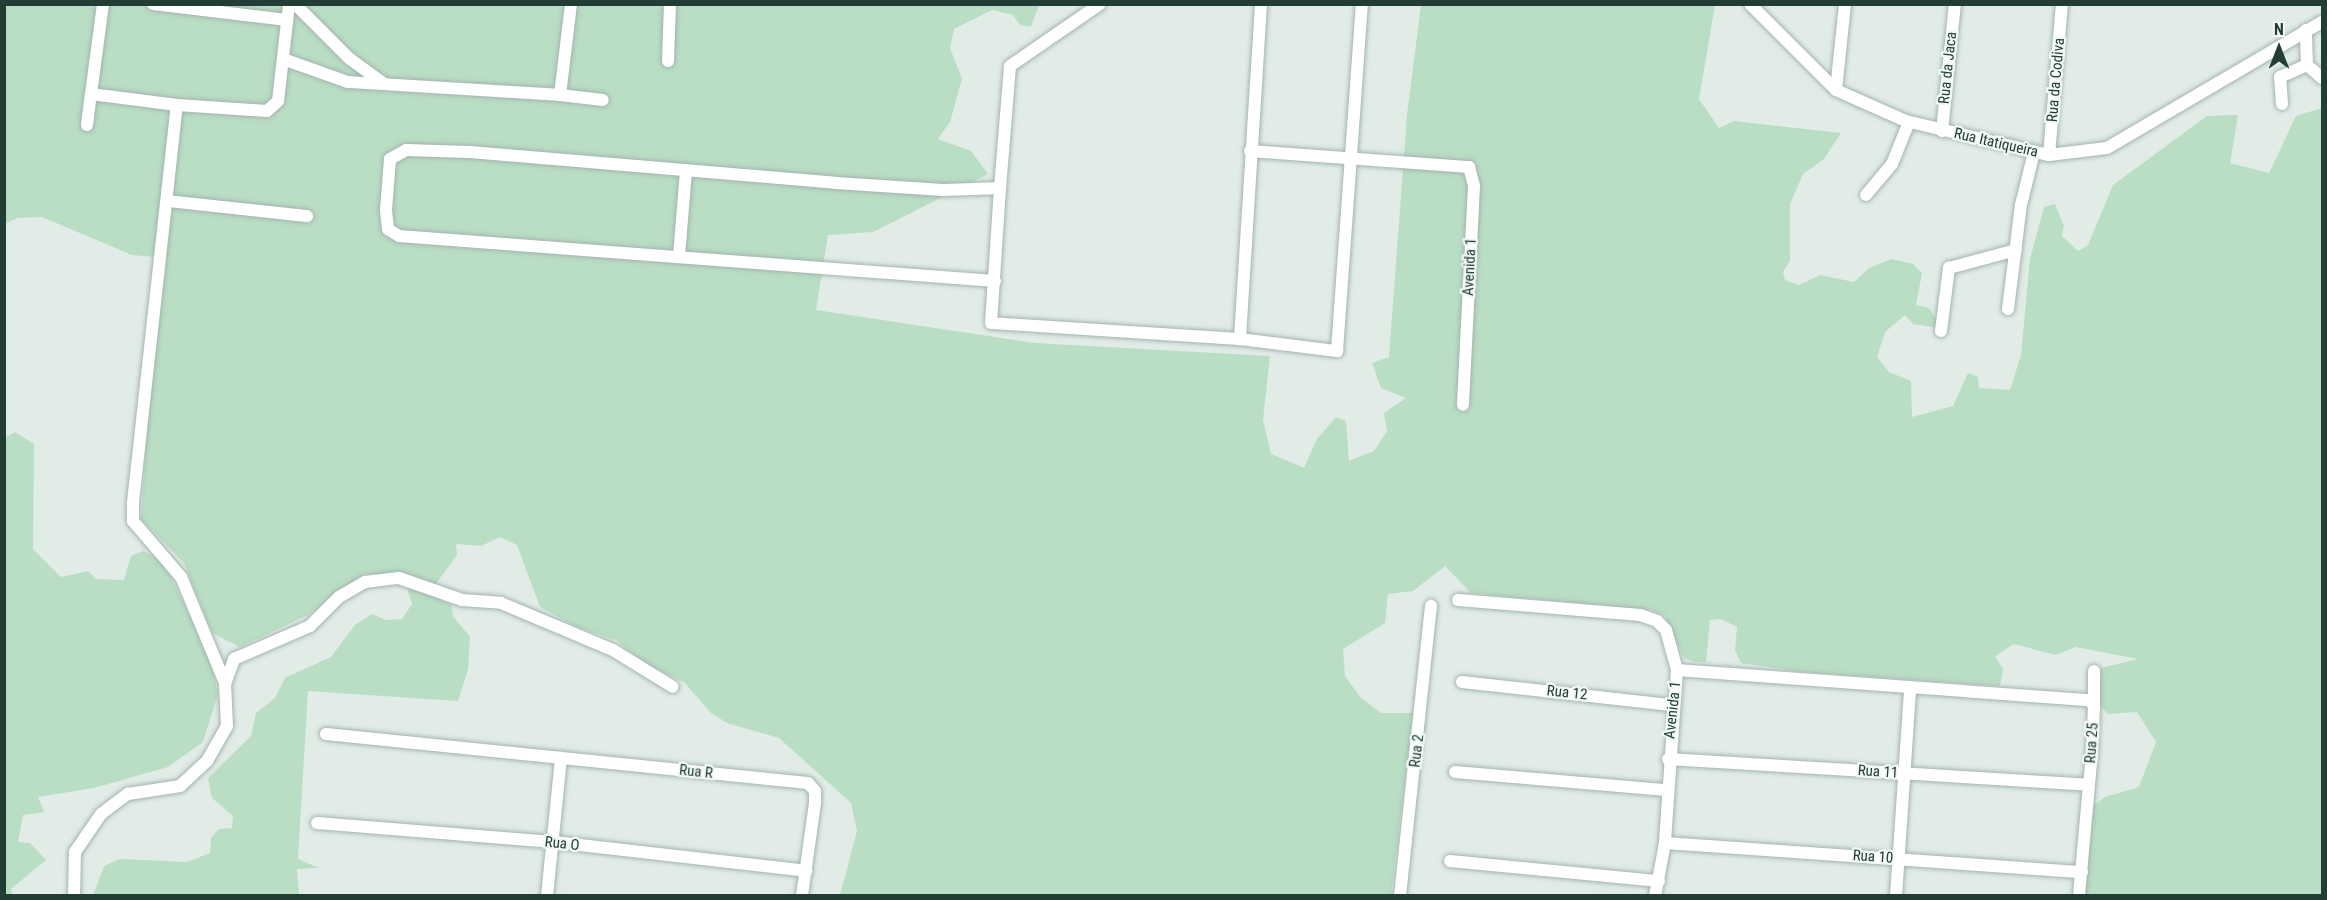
<!DOCTYPE html>
<style>
body{margin:0}
#map{position:relative;width:2327px;height:900px;overflow:hidden;background:#e1ece7;font-family:"Roboto Condensed",sans-serif}
div>[style]{position:absolute}
.green>*{inset:0;background:#b9dec4}
.roads{filter:drop-shadow(0 0 2px #a4b4ae) drop-shadow(0 0 2px #a4b4ae)}
.street>*{height:12px;margin:-6px;padding:0 6px;transform-origin:6px;border-radius:6px;background:#fff}
span{translate:-50% -50%;white-space:nowrap;text-align:center;line-height:1.15;-webkit-text-stroke:4.5px #f2f8f5;paint-order:stroke}
.street-label{font-size:15px;color:#213d36}
.frame{position:absolute;inset:0;border:6px solid #213d36;pointer-events:none}
.north{position:absolute;left:2249px;top:18px;width:60px;height:60px;-webkit-text-stroke:4px #f2f8f5;paint-order:stroke;rotate:0deg;font-size:16px;font-weight:700;line-height:24px;text-align:center;color:#213d36}
.north::after{content:'';display:block;margin:auto;width:21px;height:27px;background:#213d36;clip-path:polygon(50% 0,100% 100%,50% 72%,0 100%)}
</style>
<div id="map">
<div class="green">
<div style="clip-path:polygon(5px 5px,1039px 5px,1031px 27px,1020px 25px,1013px 15px,992px 10px,954px 29px,950px 48px,962px 79px,950px 122px,938px 139px,971px 151px,988px 174px,873px 232px,828px 235px,816px 310px,1035px 343px,1270px 356px,1263px 420px,1271px 454px,1304px 468px,1317px 439px,1336px 417px,1346px 421px,1349px 461px,1374px 451px,1387px 431px,1384px 413px,1406px 398px,1381px 388px,1372px 363px,1389px 357px,1407px 115px,1421px 5px,1715px 5px,1699px 99px,1719px 128px,1734px 121px,1841px 133px,1824px 159px,1803px 174px,1790px 204px,1790px 261px,1783px 272px,1785px 280px,1799px 285px,1820px 275px,1854px 282px,1869px 268px,1892px 259px,1913px 264px,1922px 273px,1916px 305px,1929px 308px,1938px 322px,1933px 327px,1913px 324px,1905px 315px,1885px 332px,1877px 357px,1889px 372px,1911px 381px,1912px 417px,1953px 406px,1968px 373px,1978px 377px,1979px 388px,2010px 390px,2021px 355px,2030px 259px,2044px 207px,2055px 204px,2064px 226px,2062px 236px,2078px 251px,2088px 245px,2113px 185px,2207px 116px,2238px 115px,2230px 163px,2269px 173px,2296px 116px,2322px 108px,2322px 895px,2084px 895px,2092px 807px,2105px 797px,2139px 787px,2156px 742px,2137px 712px,2108px 714px,2097px 702px,2101px 668px,2138px 659px,2076px 647px,2055px 655px,2014px 644px,1995px 656px,2003px 669px,2000px 686px,1801px 672px,1741px 663px,1735px 650px,1737px 627px,1721px 619px,1710px 620px,1706px 662px,1696px 662px,1684px 658px,1665px 616px,1651px 610px,1471px 593px,1445px 566px,1413px 591px,1388px 594px,1385px 623px,1343px 649px,1345px 676px,1361px 698px,1381px 713px,1413px 713px,1391px 895px,840px 895px,857px 831px,851px 803px,779px 738px,727px 723px,711px 713px,684px 682px,646px 664px,616px 640px,577px 627px,540px 607px,517px 545px,500px 537px,481px 546px,456px 544px,457px 555px,435px 585px,406px 574px,364px 574px,308px 615px,240px 647px,212px 633px,184px 563px,141px 519px,150px 389px,167px 258px,132px 255px,42px 217px,17px 218px,5px 224px)"></div>
<div style="clip-path:polygon(15px 432px,34px 444px,33px 549px,61px 577px,88px 571px,96px 579px,124px 580px,131px 556px,143px 551px,163px 561px,210px 657px,218px 694px,203px 742px,168px 767px,94px 788px,38px 797px,44px 812px,23px 815px,18px 842px,30px 843px,46px 860px,11px 889px,12px 895px,5px 896px,4px 438px)"></div>
<div style="clip-path:polygon(415px 587px,451px 605px,453px 616px,470px 637px,468px 669px,458px 701px,308px 691px,298px 859px,319px 868px,297px 869px,299px 895px,93px 896px,104px 866px,120px 859px,187px 862px,210px 853px,211px 838px,219px 829px,232px 828px,233px 816px,212px 798px,208px 778px,251px 736px,256px 713px,275px 698px,285px 678px,331px 657px,355px 625px,372px 614px,386px 620px,402px 619px,412px 604px,407px 588px)"></div>
</div>
<div class="roads">
<div class="street">
<div style="left:103px;top:4px;width:91px;rotate:97.6deg"></div>
<div style="left:91px;top:94px;width:87px;rotate:7.3deg"></div>
<div style="left:153px;top:4px;width:135px;rotate:6.8deg"></div>
<div style="left:295px;top:4px;width:78px;rotate:45deg"></div>
<div style="left:350px;top:59px;width:41px;rotate:36deg"></div>
<div style="left:1261px;top:4px;width:336px;rotate:93.6deg"></div>
<div style="left:1240px;top:339px;width:98px;rotate:7.1deg"></div>
<div style="left:1337px;top:351px;width:348px;rotate:-85.9deg"></div>
<div style="left:1750px;top:4px;width:122px;rotate:45deg"></div>
<div style="left:1836px;top:90px;width:77px;rotate:23.9deg"></div>
<div style="left:1906px;top:121px;width:147px;rotate:13.4deg"></div>
<div style="left:2049px;top:155px;width:58px;rotate:-6.9deg"></div>
<div style="left:2107px;top:148px;width:249px;rotate:-30.4deg"></div>
<div style="left:283px;top:59px;width:69px;rotate:19.5deg"></div>
<div style="left:348px;top:82px;width:212px;rotate:3.5deg"></div>
<div style="left:560px;top:95px;width:92px;rotate:-83.1deg"></div>
<div style="left:668px;top:61px;width:57px;rotate:-88deg"></div>
<div style="left:2307px;top:65px;width:20px;rotate:41deg"></div>
<div style="left:1836px;top:90px;width:86px;rotate:-84deg"></div>
<div style="left:560px;top:95px;width:43px;rotate:6.6deg"></div>
<div style="left:2282px;top:104px;width:27px;rotate:-94deg"></div>
<div style="left:2280px;top:77px;width:30px;rotate:-24deg"></div>
<div style="left:2307px;top:65px;width:35px;rotate:-92deg"></div>
<div style="left:87px;top:125px;width:31px;rotate:-83deg"></div>
<div style="left:1942px;top:131px;width:128px;rotate:-84.2deg"></div>
<div style="left:1250px;top:151px;width:220px;rotate:4.2deg"></div>
<div style="left:1469px;top:167px;width:20px;rotate:75deg"></div>
<div style="left:1474px;top:186px;width:219px;rotate:92.9deg"></div>
<div style="left:2049px;top:155px;width:152px;rotate:-85.1deg"></div>
<div style="left:1000px;top:188px;width:135px;rotate:93.8deg"></div>
<div style="left:991px;top:323px;width:250px;rotate:3.7deg"></div>
<div style="left:1866px;top:195px;width:40px;rotate:-50deg"></div>
<div style="left:1892px;top:164px;width:45px;rotate:-68deg"></div>
<div style="left:168px;top:201px;width:140px;rotate:6.2deg"></div>
<div style="left:679px;top:256px;width:86px;rotate:-85.3deg"></div>
<div style="left:995px;top:281px;width:598px;rotate:-175.68deg"></div>
<div style="left:399px;top:236px;width:13px;rotate:-148deg"></div>
<div style="left:388px;top:229px;width:19px;rotate:-96deg"></div>
<div style="left:386px;top:210px;width:51px;rotate:-85.5deg"></div>
<div style="left:390px;top:159px;width:18px;rotate:-29deg"></div>
<div style="left:406px;top:150px;width:64px;rotate:1.8deg"></div>
<div style="left:470px;top:152px;width:367px;rotate:4.8deg"></div>
<div style="left:836px;top:183px;width:107px;rotate:3.7deg"></div>
<div style="left:943px;top:190px;width:57px;rotate:-2deg"></div>
<div style="left:1000px;top:188px;width:122px;rotate:-85.3deg"></div>
<div style="left:1010px;top:66px;width:109px;rotate:-34.6deg"></div>
<div style="left:2008px;top:309px;width:105px;rotate:-82.9deg"></div>
<div style="left:2021px;top:205px;width:55px;rotate:-76.2deg"></div>
<div style="left:1941px;top:331px;width:64px;rotate:-82.8deg"></div>
<div style="left:1949px;top:268px;width:69px;rotate:-15deg"></div>
<div style="left:1458px;top:600px;width:183px;rotate:4.7deg"></div>
<div style="left:1640px;top:615px;width:18px;rotate:19deg"></div>
<div style="left:1657px;top:621px;width:13px;rotate:45deg"></div>
<div style="left:1666px;top:630px;width:41px;rotate:74.6deg"></div>
<div style="left:1677px;top:670px;width:173px;rotate:94deg"></div>
<div style="left:1665px;top:843px;width:54px;rotate:100.7deg"></div>
<div style="left:1677px;top:670px;width:413px;rotate:4.2deg"></div>
<div style="left:2089px;top:700px;width:8px;rotate:50deg"></div>
<div style="left:2094px;top:706px;width:46px;rotate:92.5deg"></div>
<div style="left:2092px;top:752px;width:145px;rotate:95.2deg"></div>
<div style="left:2094px;top:671px;width:35px;rotate:90deg"></div>
<div style="left:1462px;top:682px;width:211px;rotate:6.3deg"></div>
<div style="left:225px;top:683px;width:115px;rotate:-112.5deg"></div>
<div style="left:181px;top:577px;width:74px;rotate:-130.6deg"></div>
<div style="left:133px;top:521px;width:19px;rotate:-90deg"></div>
<div style="left:133px;top:502px;width:399px;rotate:-83.7deg"></div>
<div style="left:177px;top:105px;width:90px;rotate:3.8deg"></div>
<div style="left:267px;top:111px;width:15px;rotate:-42deg"></div>
<div style="left:278px;top:101px;width:98px;rotate:-83.5deg"></div>
<div style="left:326px;top:734px;width:484px;rotate:5.8deg"></div>
<div style="left:808px;top:783px;width:11px;rotate:49deg"></div>
<div style="left:815px;top:791px;width:12px;rotate:90deg"></div>
<div style="left:815px;top:803px;width:94px;rotate:98deg"></div>
<div style="left:1668px;top:759px;width:421px;rotate:3.5deg"></div>
<div style="left:1455px;top:772px;width:212px;rotate:4.9deg"></div>
<div style="left:317px;top:823px;width:237px;rotate:4.6deg"></div>
<div style="left:553px;top:842px;width:255px;rotate:6.5deg"></div>
<div style="left:1665px;top:843px;width:418px;rotate:4deg"></div>
<div style="left:1450px;top:861px;width:210px;rotate:5.5deg"></div>
<div style="left:74px;top:896px;width:44px;rotate:-88.7deg"></div>
<div style="left:75px;top:852px;width:46px;rotate:-55.6deg"></div>
<div style="left:101px;top:814px;width:34px;rotate:-37deg"></div>
<div style="left:128px;top:794px;width:53px;rotate:-8.7deg"></div>
<div style="left:180px;top:786px;width:37px;rotate:-43deg"></div>
<div style="left:207px;top:761px;width:40px;rotate:-60.3deg"></div>
<div style="left:227px;top:726px;width:42px;rotate:-92.7deg"></div>
<div style="left:225px;top:684px;width:27px;rotate:-70deg"></div>
<div style="left:234px;top:659px;width:83px;rotate:-23.5deg"></div>
<div style="left:310px;top:626px;width:41px;rotate:-45deg"></div>
<div style="left:339px;top:597px;width:30px;rotate:-30deg"></div>
<div style="left:365px;top:582px;width:34px;rotate:-7deg"></div>
<div style="left:399px;top:578px;width:67px;rotate:19.2deg"></div>
<div style="left:462px;top:600px;width:39px;rotate:4deg"></div>
<div style="left:501px;top:603px;width:121px;rotate:22.8deg"></div>
<div style="left:613px;top:650px;width:70px;rotate:31.7deg"></div>
<div style="left:547px;top:896px;width:139px;rotate:-84.2deg"></div>
<div style="left:1400px;top:896px;width:292px;rotate:-83.9deg"></div>
<div style="left:1896px;top:896px;width:208px;rotate:-86.1deg"></div>
</div>
</div>
<div class="street-label">
<span style="left:1948px;top:68px;rotate:-84deg">Rua da Jaca</span>
<span style="left:2056px;top:80px;rotate:-85deg">Rua da Codiva</span>
<span style="left:1996px;top:143px;rotate:13deg">Rua Itatiqueira</span>
<span style="left:1470px;top:267px;rotate:-87deg">Avenida 1</span>
<span style="left:1567px;top:693px;rotate:6deg">Rua 12</span>
<span style="left:1673px;top:710px;rotate:-84deg">Avenida 1</span>
<span style="left:2092px;top:743px;rotate:-86deg">Rua 25</span>
<span style="left:1417px;top:751px;rotate:-83deg">Rua 2</span>
<span style="left:696px;top:772px;rotate:6deg">Rua R</span>
<span style="left:1878px;top:772px;rotate:4deg">Rua 11</span>
<span style="left:562px;top:844px;rotate:6deg">Rua O</span>
<span style="left:1873px;top:857px;rotate:4deg">Rua 10</span>
</div>
<div class="frame"></div>
<div class="north">N</div>
</div>
